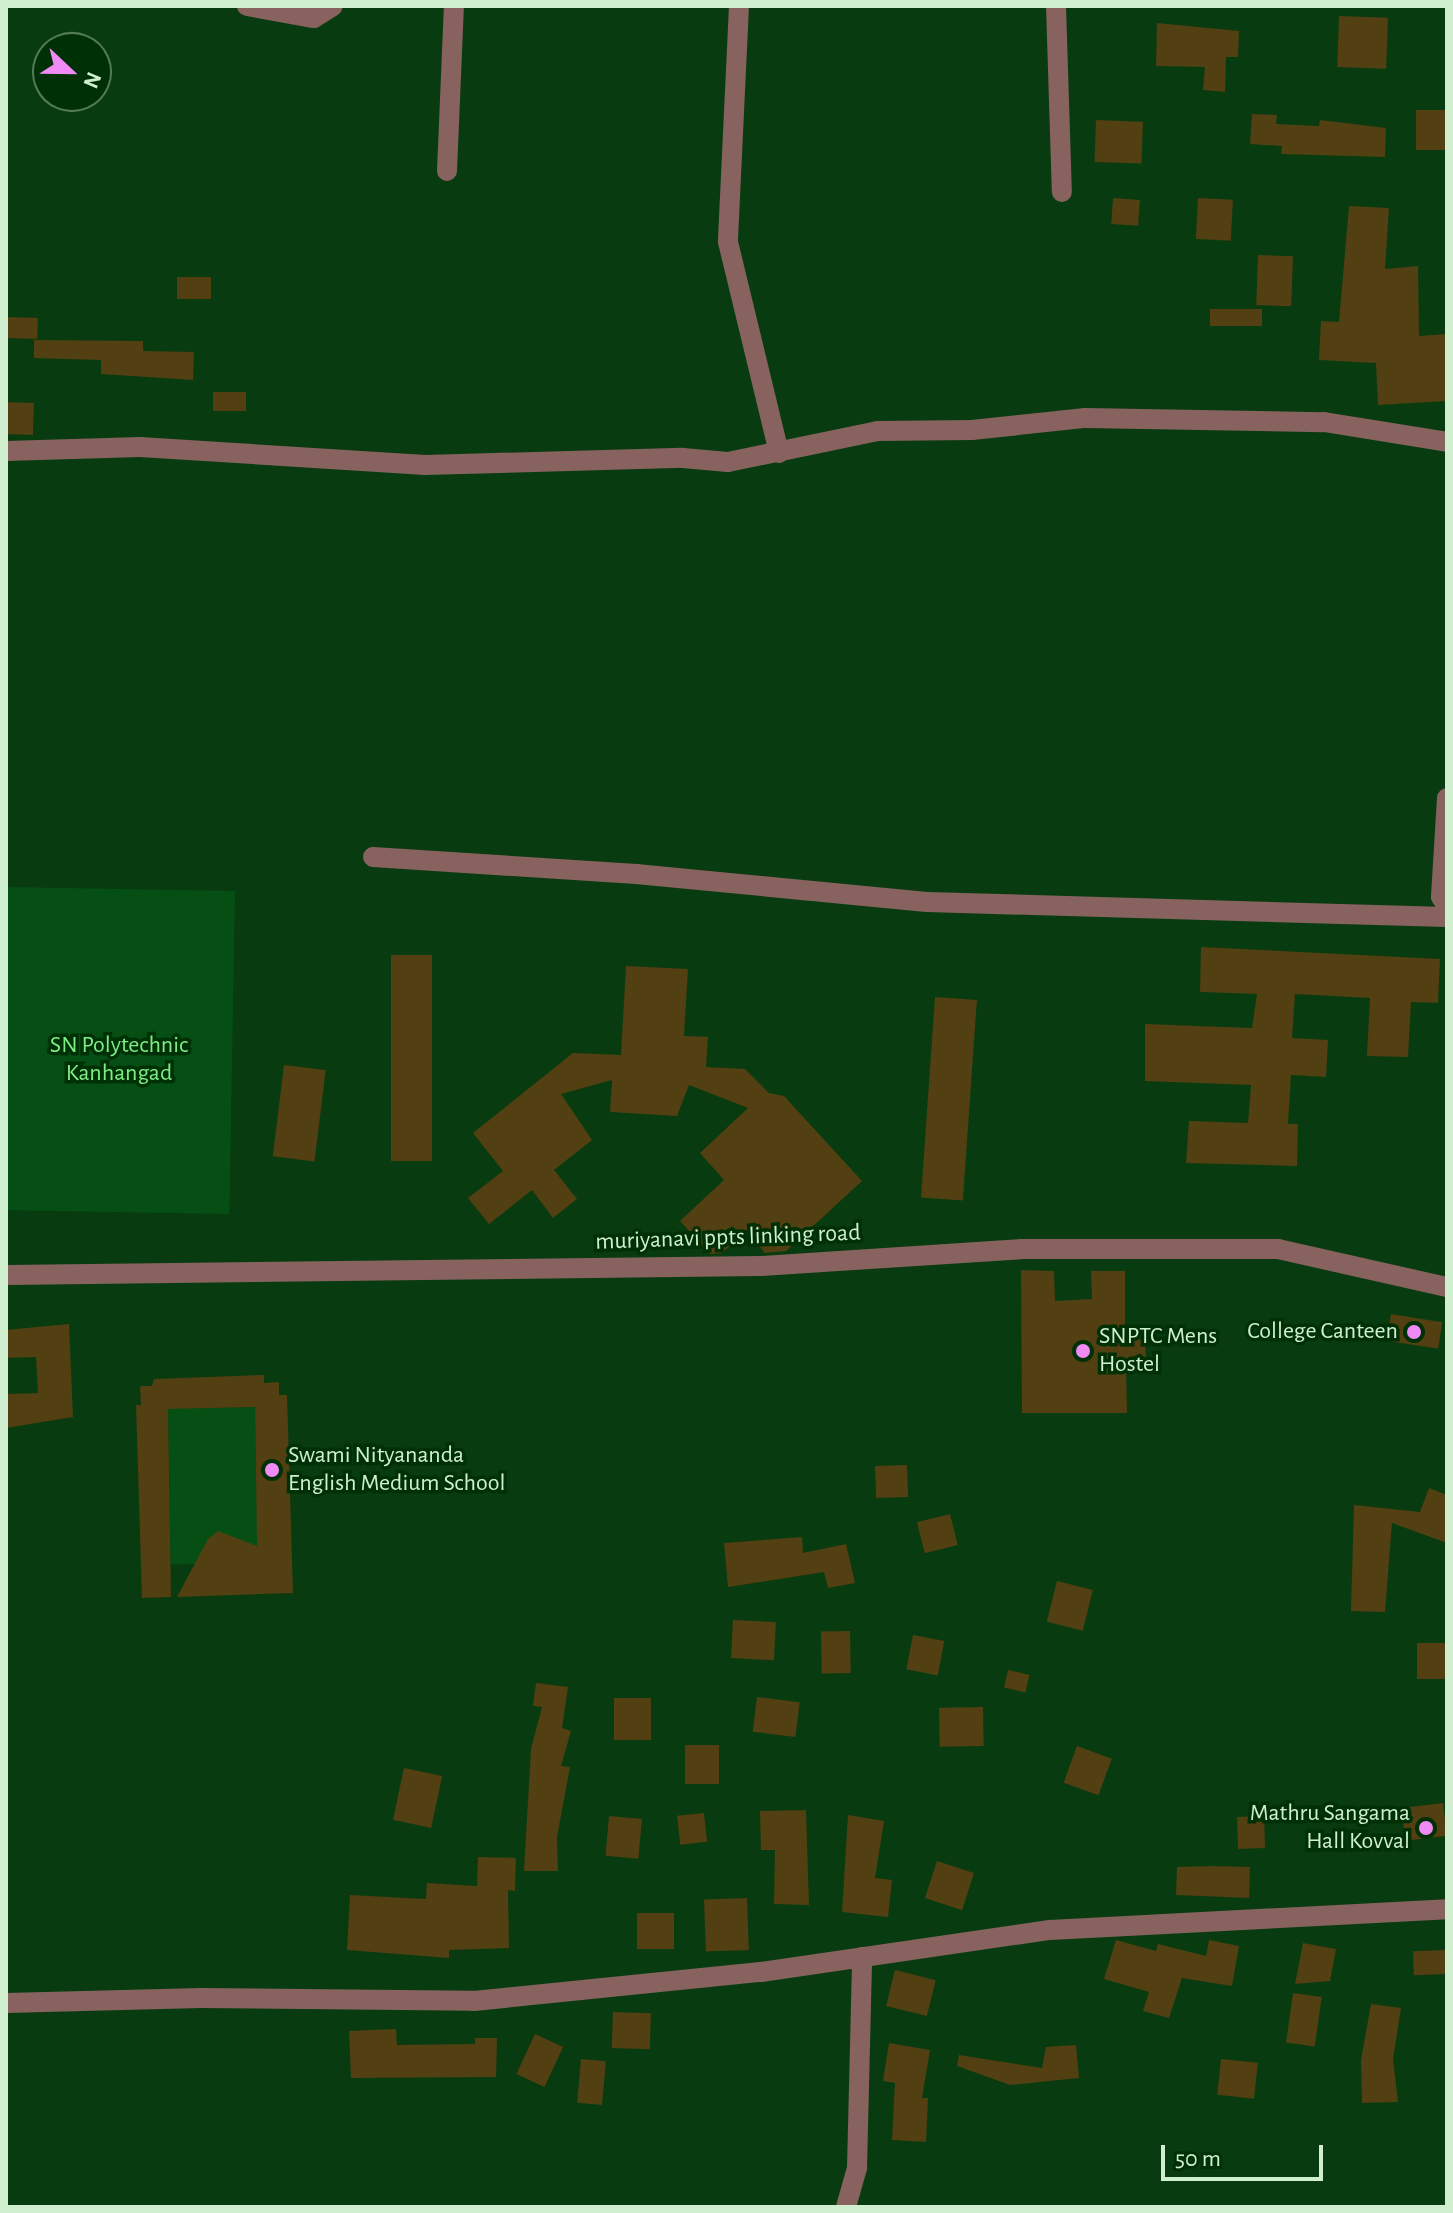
<!DOCTYPE html>
<style>
body{margin:0}
#map{position:relative;width:1453px;height:2213px;overflow:hidden;background:#093b10;font-family:"Alegreya Sans",sans-serif}
div>[style]{position:absolute}
.green>*{inset:0;background:#054f14;transform-origin:0 0}
.building>*{inset:0;background:#523f12;transform-origin:0 0}
.minor>*{height:20px;margin:-10px;padding:0 10px;transform-origin:10px;border-radius:10px;background:#88625f}
.dots>*{width:22px;height:22px;translate:-50% -50%;box-sizing:border-box;border:4px solid #003005;border-radius:50%}
span{translate:-50% -50%;white-space:nowrap;text-align:center;line-height:1.15;-webkit-text-stroke:7px #003005;paint-order:stroke}
.park-label{font-size:24px;color:#7eed85}
.street-label{font-size:24px;color:#cfefcf}
.poi-label{font-size:24px;color:#cfefcf}
.right{translate:-100% -50%;text-align:right}
.left{translate:0 -50%;text-align:left}
.frame{position:absolute;inset:0;border:8px solid #cfefcf;pointer-events:none}
.north{position:absolute;left:32px;top:32px;width:80px;height:80px;box-sizing:border-box;background:#003005;border:2px solid #537c56;border-radius:50%;rotate:112deg;font-size:22px;font-weight:700;line-height:32px;text-align:center;color:#cfefcf}
.north::after{content:'';display:block;margin:auto;width:28px;height:36px;background:#f08bf6;clip-path:polygon(50% 0,100% 100%,50% 72%,0 100%)}
.scale{position:absolute;left:1161px;top:2145px;width:162px;height:36px;box-sizing:border-box;border:4px solid #cfefcf;border-top:0;padding-left:10px;font-size:24px;line-height:28px;white-space:nowrap;color:#cfefcf;-webkit-text-stroke:6px #003005;paint-order:stroke}
</style>
<div id="map">
<div class="green">
<div style="left:235px;top:891px;width:323px;height:229px;rotate:91deg"></div>
<div style="left:255px;top:1407px;width:156px;height:87px;rotate:89deg"></div>
</div>
<div class="building">
<div style="left:1339px;top:16px;width:49px;height:51px;rotate:2deg"></div>
<div style="clip-path:polygon(1157px 23px,1239px 31px,1238px 57px,1226px 57px,1225px 92px,1203px 90px,1205px 67px,1156px 66px)"></div>
<div style="left:1416px;top:110px;width:31px;height:40px"></div>
<div style="clip-path:polygon(1252px 114px,1277px 115px,1276px 124px,1319px 126px,1320px 120px,1386px 128px,1385px 157px,1281px 154px,1282px 146px,1250px 144px)"></div>
<div style="left:1096px;top:120px;width:47px;height:42px;rotate:2deg"></div>
<div style="left:1113px;top:198px;width:27px;height:26px;rotate:4deg"></div>
<div style="left:1198px;top:198px;width:35px;height:41px;rotate:3deg"></div>
<div style="clip-path:polygon(1349px 206px,1389px 208px,1385px 269px,1418px 266px,1419px 336px,1447px 334px,1447px 401px,1378px 405px,1376px 363px,1319px 360px,1321px 321px,1339px 322px)"></div>
<div style="left:1258px;top:255px;width:35px;height:50px;rotate:2deg"></div>
<div style="left:177px;top:277px;width:34px;height:22px"></div>
<div style="left:1262px;top:309px;width:17px;height:52px;rotate:90deg"></div>
<div style="left:6px;top:317px;width:32px;height:21px;rotate:2deg"></div>
<div style="clip-path:polygon(34px 340px,143px 341px,143px 351px,194px 352px,193px 380px,101px 374px,101px 360px,34px 358px)"></div>
<div style="left:213px;top:392px;width:33px;height:19px"></div>
<div style="left:6px;top:402px;width:28px;height:32px;rotate:2deg"></div>
<div style="clip-path:polygon(1201px 947px,1440px 959px,1438px 1003px,1411px 1002px,1408px 1057px,1367px 1056px,1370px 998px,1295px 994px,1292px 1038px,1328px 1040px,1326px 1077px,1291px 1075px,1288px 1124px,1298px 1124px,1297px 1166px,1186px 1163px,1189px 1121px,1248px 1123px,1251px 1085px,1145px 1081px,1145px 1024px,1252px 1028px,1257px 994px,1200px 992px)"></div>
<div style="left:391px;top:955px;width:41px;height:206px"></div>
<div style="clip-path:polygon(626px 966px,688px 969px,684px 1036px,708px 1037px,706px 1067px,745px 1069px,769px 1093px,784px 1096px,862px 1181px,786px 1251px,765px 1253px,746px 1231px,722px 1253px,710px 1254px,680px 1221px,724px 1180px,700px 1153px,748px 1108px,689px 1085px,677px 1116px,610px 1112px,612px 1080px,561px 1094px,592px 1140px,554px 1170px,577px 1199px,553px 1218px,532px 1190px,489px 1224px,468px 1198px,503px 1171px,473px 1133px,573px 1053px,621px 1055px)"></div>
<div style="left:935px;top:997px;width:42px;height:201px;rotate:4deg"></div>
<div style="left:284px;top:1065px;width:42px;height:92px;rotate:7deg"></div>
<div style="clip-path:polygon(1021px 1270px,1054px 1271px,1055px 1301px,1092px 1299px,1091px 1271px,1125px 1271px,1125px 1341px,1145px 1339px,1146px 1361px,1126px 1363px,1127px 1413px,1022px 1413px)"></div>
<div style="left:1391px;top:1314px;width:52px;height:27px;rotate:9deg"></div>
<div style="clip-path:polygon(69px 1324px,73px 1417px,6px 1428px,6px 1394px,38px 1393px,36px 1357px,6px 1358px,6px 1330px)"></div>
<div style="clip-path:polygon(264px 1375px,264px 1383px,279px 1382px,279px 1395px,287px 1395px,293px 1593px,177px 1597px,208px 1539px,218px 1531px,257px 1546px,255px 1407px,168px 1409px,171px 1597px,142px 1598px,136px 1405px,141px 1405px,140px 1386px,152px 1386px,154px 1379px)"></div>
<div style="left:907px;top:1465px;width:32px;height:32px;rotate:88deg"></div>
<div style="clip-path:polygon(1429px 1488px,1447px 1495px,1447px 1543px,1392px 1523px,1385px 1612px,1351px 1611px,1354px 1505px,1420px 1512px)"></div>
<div style="left:950px;top:1514px;width:32px;height:34px;rotate:76deg"></div>
<div style="clip-path:polygon(802px 1537px,803px 1553px,846px 1544px,855px 1583px,828px 1588px,824px 1572px,728px 1587px,724px 1543px)"></div>
<div style="left:1057px;top:1581px;width:37px;height:42px;rotate:14deg"></div>
<div style="left:733px;top:1620px;width:43px;height:38px;rotate:3deg"></div>
<div style="left:850px;top:1631px;width:42px;height:29px;rotate:89deg"></div>
<div style="left:913px;top:1635px;width:32px;height:35px;rotate:11deg"></div>
<div style="left:1447px;top:1643px;width:36px;height:30px;rotate:90deg"></div>
<div style="left:1008px;top:1670px;width:22px;height:18px;rotate:13deg"></div>
<div style="clip-path:polygon(536px 1683px,568px 1687px,562px 1728px,571px 1731px,561px 1766px,570px 1767px,557px 1837px,558px 1871px,524px 1871px,531px 1749px,542px 1707px,533px 1706px)"></div>
<div style="left:757px;top:1697px;width:43px;height:35px;rotate:7deg"></div>
<div style="left:651px;top:1698px;width:42px;height:37px;rotate:90deg"></div>
<div style="left:983px;top:1707px;width:39px;height:44px;rotate:89deg"></div>
<div style="left:685px;top:1745px;width:34px;height:39px"></div>
<div style="left:1077px;top:1746px;width:37px;height:39px;rotate:20deg"></div>
<div style="left:404px;top:1768px;width:39px;height:53px;rotate:12deg"></div>
<div style="left:1443px;top:1803px;width:33px;height:42px;rotate:83deg"></div>
<div style="clip-path:polygon(806px 1810px,809px 1905px,774px 1904px,775px 1850px,761px 1850px,760px 1811px)"></div>
<div style="left:704px;top:1813px;width:29px;height:27px;rotate:84deg"></div>
<div style="clip-path:polygon(848px 1815px,884px 1821px,875px 1878px,892px 1880px,888px 1917px,842px 1912px)"></div>
<div style="left:609px;top:1816px;width:33px;height:40px;rotate:5deg"></div>
<div style="left:1264px;top:1816px;width:32px;height:27px;rotate:88deg"></div>
<div style="clip-path:polygon(478px 1857px,516px 1858px,515px 1891px,508px 1890px,509px 1948px,449px 1950px,449px 1958px,347px 1950px,350px 1895px,426px 1899px,427px 1883px,477px 1886px)"></div>
<div style="left:937px;top:1861px;width:39px;height:39px;rotate:18deg"></div>
<div style="clip-path:polygon(1212px 1866px,1250px 1867px,1249px 1898px,1176px 1895px,1177px 1867px)"></div>
<div style="left:747px;top:1898px;width:52px;height:43px;rotate:88deg"></div>
<div style="left:637px;top:1913px;width:37px;height:36px"></div>
<div style="clip-path:polygon(1116px 1940px,1156px 1951px,1158px 1944px,1206px 1956px,1209px 1940px,1239px 1946px,1232px 1986px,1182px 1978px,1169px 2018px,1143px 2011px,1149px 1992px,1104px 1979px)"></div>
<div style="clip-path:polygon(1303px 1943px,1336px 1949px,1330px 1981px,1295px 1984px)"></div>
<div style="left:1446px;top:1950px;width:24px;height:33px;rotate:88deg"></div>
<div style="left:895px;top:1970px;width:42px;height:37px;rotate:14deg"></div>
<div style="left:1293px;top:1993px;width:29px;height:50px;rotate:8deg"></div>
<div style="clip-path:polygon(1371px 2004px,1401px 2008px,1393px 2059px,1398px 2102px,1362px 2103px,1361px 2060px)"></div>
<div style="left:613px;top:2012px;width:38px;height:36px;rotate:2deg"></div>
<div style="clip-path:polygon(396px 2029px,397px 2045px,475px 2044px,475px 2038px,497px 2038px,496px 2077px,351px 2078px,349px 2031px)"></div>
<div style="left:535px;top:2034px;width:31px;height:44px;rotate:25deg"></div>
<div style="clip-path:polygon(889px 2043px,930px 2050px,922px 2098px,928px 2098px,926px 2142px,892px 2140px,895px 2083px,883px 2081px)"></div>
<div style="clip-path:polygon(1076px 2045px,1079px 2078px,1010px 2085px,957px 2066px,959px 2055px,1042px 2068px,1046px 2047px)"></div>
<div style="left:581px;top:2059px;width:25px;height:44px;rotate:5deg"></div>
<div style="left:1221px;top:2059px;width:37px;height:36px;rotate:6deg"></div>
</div>
<div class="minor">
<div style="left:247px;top:6px;width:68px;rotate:10.2deg"></div>
<div style="left:314px;top:18px;width:22px;rotate:-32deg"></div>
<div style="left:739px;top:6px;width:236px;rotate:92.7deg"></div>
<div style="left:728px;top:242px;width:217px;rotate:76.4deg"></div>
<div style="left:1056px;top:6px;width:186px;rotate:88.2deg"></div>
<div style="left:447px;top:171px;width:165px;rotate:-87.6deg"></div>
<div style="left:6px;top:451px;width:134px;rotate:-1.7deg"></div>
<div style="left:140px;top:447px;width:286px;rotate:3.6deg"></div>
<div style="left:425px;top:465px;width:258px;rotate:-1.6deg"></div>
<div style="left:683px;top:458px;width:45px;rotate:5.1deg"></div>
<div style="left:728px;top:462px;width:153px;rotate:-11.7deg"></div>
<div style="left:878px;top:431px;width:94px;rotate:-0.6deg"></div>
<div style="left:972px;top:430px;width:114px;rotate:-6.1deg"></div>
<div style="left:1085px;top:418px;width:239px;rotate:1deg"></div>
<div style="left:1324px;top:422px;width:125px;rotate:9.2deg"></div>
<div style="left:1447px;top:798px;width:99px;rotate:93.5deg"></div>
<div style="left:1441px;top:897px;width:11px;rotate:56deg"></div>
<div style="left:373px;top:857px;width:264px;rotate:3.7deg"></div>
<div style="left:636px;top:874px;width:292px;rotate:5.5deg"></div>
<div style="left:927px;top:902px;width:520px;rotate:1.65deg"></div>
<div style="left:6px;top:1275px;width:755px;rotate:-0.68deg"></div>
<div style="left:761px;top:1266px;width:261px;rotate:-3.7deg"></div>
<div style="left:1021px;top:1249px;width:257px"></div>
<div style="left:1278px;top:1249px;width:173px;rotate:12.7deg"></div>
<div style="left:6px;top:2003px;width:195px;rotate:-1.5deg"></div>
<div style="left:201px;top:1998px;width:273px;rotate:0.6deg"></div>
<div style="left:474px;top:2001px;width:288px;rotate:-5.8deg"></div>
<div style="left:761px;top:1972px;width:292px;rotate:-8.3deg"></div>
<div style="left:1050px;top:1930px;width:398px;rotate:-3deg"></div>
<div style="left:846px;top:2207px;width:41px;rotate:-74.2deg"></div>
<div style="left:857px;top:2168px;width:211px;rotate:-88.6deg"></div>
</div>
<div class="dots">
<div style="left:1414px;top:1332px;background:#f08bf6"></div>
<div style="left:1083px;top:1351px;background:#f08bf6"></div>
<div style="left:272px;top:1470px;background:#f08bf6"></div>
<div style="left:1426px;top:1828px;background:#f08bf6"></div>
</div>
<div class="park-label">
<span style="left:119px;top:1060px">SN Polytechnic<br>Kanhangad</span>
</div>
<div class="street-label">
<span style="left:728px;top:1238px;rotate:-2deg">muriyanavi ppts linking road</span>
</div>
<div class="poi-label">
<span class="right" style="left:1398px;top:1332px">College Canteen</span>
<span class="left" style="left:1099px;top:1351px">SNPTC Mens<br>Hostel</span>
<span class="left" style="left:288px;top:1470px">Swami Nityananda<br>English Medium School</span>
<span class="right" style="left:1410px;top:1828px">Mathru Sangama<br>Hall Kovval</span>
</div>
<div class="frame"></div>
<div class="north">N</div>
<div class="scale">50 m</div>
</div>
